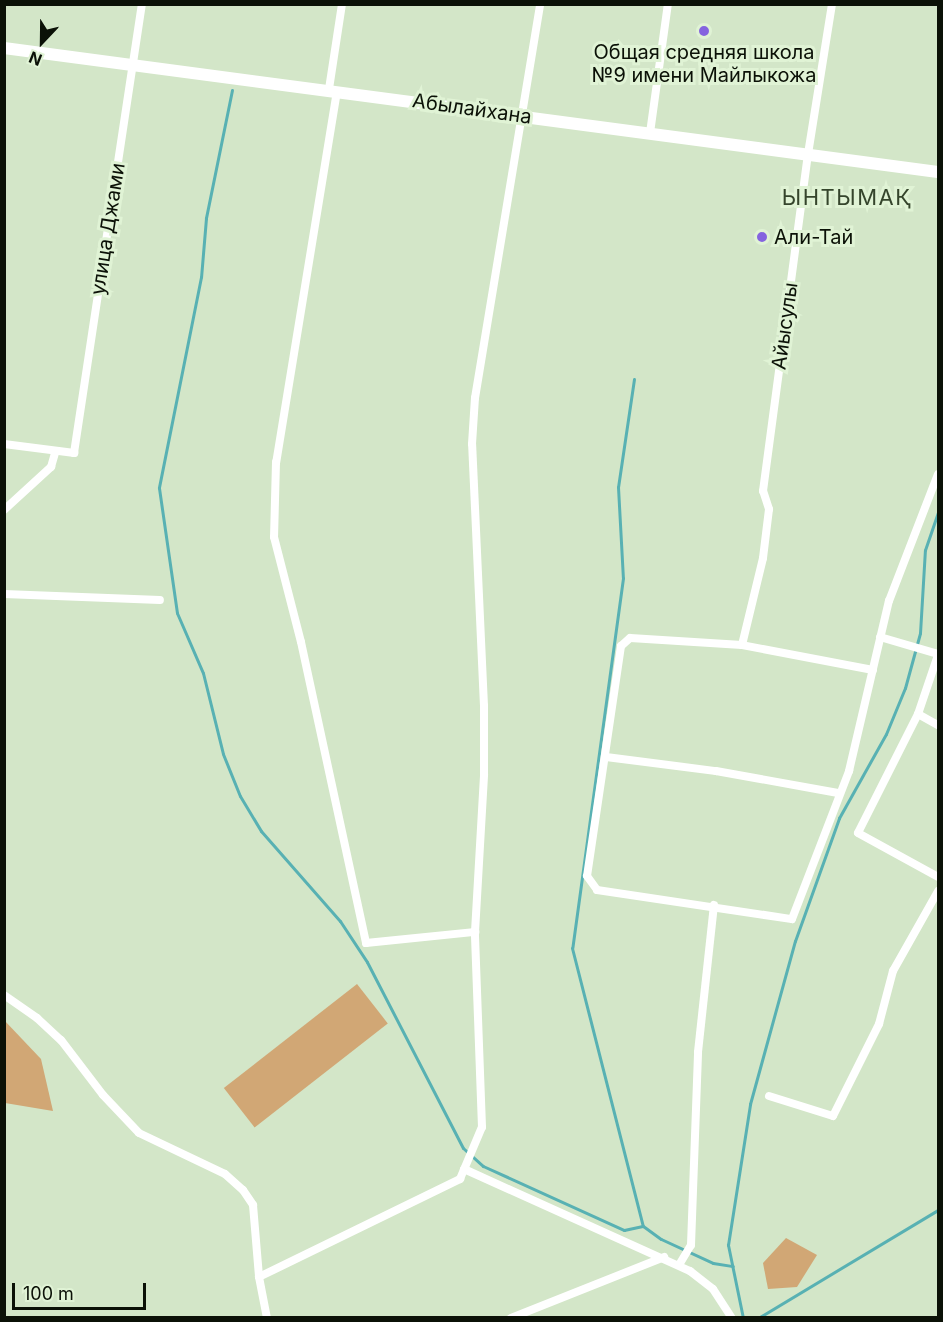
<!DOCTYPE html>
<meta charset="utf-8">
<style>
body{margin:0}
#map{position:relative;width:943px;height:1322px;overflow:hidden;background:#d3e6c8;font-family:Inter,sans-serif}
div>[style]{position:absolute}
.green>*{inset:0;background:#d1a775;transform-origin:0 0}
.stream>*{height:3px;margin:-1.5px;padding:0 1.5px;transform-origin:1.5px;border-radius:1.5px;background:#58b1b3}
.street>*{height:8px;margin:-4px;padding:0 4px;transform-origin:4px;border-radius:4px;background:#fff}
.secondary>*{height:12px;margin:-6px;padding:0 6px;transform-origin:6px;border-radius:6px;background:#fff}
.dots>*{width:16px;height:16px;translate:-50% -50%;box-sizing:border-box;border:3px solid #e0f3d5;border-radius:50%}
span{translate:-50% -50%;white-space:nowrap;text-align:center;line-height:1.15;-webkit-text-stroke:6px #e0f3d5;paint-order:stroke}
.poi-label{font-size:20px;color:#0b1107}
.left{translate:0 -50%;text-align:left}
.street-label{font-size:20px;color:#0b1107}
.quarter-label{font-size:22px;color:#35452c;letter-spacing:1.5px}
.frame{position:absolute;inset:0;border:6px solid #0b1107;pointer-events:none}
.north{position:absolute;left:12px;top:12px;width:60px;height:60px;-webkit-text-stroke:4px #e0f3d5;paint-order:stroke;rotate:202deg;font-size:16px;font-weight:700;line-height:24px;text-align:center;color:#0b1107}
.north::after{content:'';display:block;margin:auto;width:21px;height:27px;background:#0b1107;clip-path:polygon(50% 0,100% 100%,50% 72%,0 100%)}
.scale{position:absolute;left:12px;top:1283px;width:134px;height:27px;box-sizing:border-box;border:3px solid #0b1107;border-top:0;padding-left:8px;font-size:18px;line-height:21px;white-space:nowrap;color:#0b1107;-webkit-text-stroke:4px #e0f3d5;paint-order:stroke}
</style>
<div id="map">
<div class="green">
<div style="left:357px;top:984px;width:50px;height:169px;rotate:52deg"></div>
<div style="clip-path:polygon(4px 1020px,41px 1059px,53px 1111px,5px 1103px)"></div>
<div style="clip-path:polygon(786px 1238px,817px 1255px,797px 1287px,768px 1289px,763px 1263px)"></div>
</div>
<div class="stream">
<div style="left:232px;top:90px;width:131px;rotate:101.5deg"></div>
<div style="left:206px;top:218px;width:59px;rotate:94.8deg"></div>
<div style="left:201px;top:277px;width:215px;rotate:101.3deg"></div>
<div style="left:159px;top:488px;width:126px;rotate:81.8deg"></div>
<div style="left:177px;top:613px;width:65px;rotate:66.6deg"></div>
<div style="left:203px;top:673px;width:83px;rotate:76.1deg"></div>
<div style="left:223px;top:754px;width:45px;rotate:68deg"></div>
<div style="left:240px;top:796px;width:41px;rotate:59deg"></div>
<div style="left:261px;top:831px;width:120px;rotate:48.7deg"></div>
<div style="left:340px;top:921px;width:49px;rotate:56.6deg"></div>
<div style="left:367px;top:962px;width:209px;rotate:62.7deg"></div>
<div style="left:463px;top:1148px;width:27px;rotate:42deg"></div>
<div style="left:483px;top:1166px;width:155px;rotate:24.4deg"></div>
<div style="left:624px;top:1230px;width:19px;rotate:-12deg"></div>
<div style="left:634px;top:379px;width:109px;rotate:98.4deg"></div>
<div style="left:618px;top:487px;width:91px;rotate:86.9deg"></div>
<div style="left:623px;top:578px;width:373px;rotate:97.8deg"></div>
<div style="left:572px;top:948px;width:287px;rotate:75.7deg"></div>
<div style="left:643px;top:1226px;width:22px;rotate:36deg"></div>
<div style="left:661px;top:1239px;width:57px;rotate:24.8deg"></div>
<div style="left:713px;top:1263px;width:20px;rotate:9deg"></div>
<div style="left:743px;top:1318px;width:75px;rotate:-101.6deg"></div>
<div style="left:728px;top:1245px;width:143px;rotate:-81.1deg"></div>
<div style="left:750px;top:1104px;width:169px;rotate:-74.6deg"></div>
<div style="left:795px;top:941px;width:131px;rotate:-70.3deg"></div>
<div style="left:839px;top:818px;width:96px;rotate:-60.8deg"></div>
<div style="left:886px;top:734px;width:50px;rotate:-67.6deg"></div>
<div style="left:905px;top:688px;width:57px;rotate:-74.7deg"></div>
<div style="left:920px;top:633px;width:83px;rotate:-86.6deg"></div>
<div style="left:925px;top:550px;width:40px;rotate:-71.1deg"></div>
<div style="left:758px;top:1318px;width:210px;rotate:-31deg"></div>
</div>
<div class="street">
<div style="left:329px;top:89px;width:86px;rotate:-81.3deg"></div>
<div style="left:337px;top:91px;width:376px;rotate:99.3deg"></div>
<div style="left:276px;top:462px;width:75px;rotate:91.5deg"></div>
<div style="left:274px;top:537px;width:108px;rotate:75.6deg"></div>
<div style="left:301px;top:642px;width:308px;rotate:77.8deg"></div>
<div style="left:366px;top:943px;width:110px;rotate:-5.8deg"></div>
<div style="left:650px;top:133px;width:130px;rotate:-82.1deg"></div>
<div style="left:4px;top:444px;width:71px;rotate:7.3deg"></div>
<div style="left:74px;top:453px;width:454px;rotate:-81.4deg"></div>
<div style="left:4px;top:510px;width:64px;rotate:-42.5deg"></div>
<div style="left:51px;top:467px;width:15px;rotate:-74deg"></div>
<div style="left:4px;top:594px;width:156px;rotate:2.2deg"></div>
<div style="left:880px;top:637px;width:60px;rotate:16.3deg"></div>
<div style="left:742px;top:645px;width:89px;rotate:-76.4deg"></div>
<div style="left:763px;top:558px;width:49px;rotate:-83deg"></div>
<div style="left:769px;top:509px;width:19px;rotate:-108deg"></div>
<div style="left:763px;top:491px;width:340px;rotate:-82.4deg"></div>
<div style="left:808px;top:154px;width:152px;rotate:-80.9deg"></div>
<div style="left:938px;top:655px;width:62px;rotate:108.7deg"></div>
<div style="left:918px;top:714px;width:133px;rotate:116.8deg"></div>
<div style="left:858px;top:833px;width:91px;rotate:28.8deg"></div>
<div style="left:873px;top:670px;width:133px;rotate:-169.2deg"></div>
<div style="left:742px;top:645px;width:112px;rotate:-176.4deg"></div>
<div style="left:630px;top:638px;width:12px;rotate:138deg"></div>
<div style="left:621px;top:646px;width:232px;rotate:98.4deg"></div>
<div style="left:587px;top:876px;width:17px;rotate:54deg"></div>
<div style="left:597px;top:890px;width:197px;rotate:8.5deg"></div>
<div style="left:792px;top:919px;width:159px;rotate:-68.9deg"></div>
<div style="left:849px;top:771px;width:175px;rotate:-76.8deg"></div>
<div style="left:889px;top:601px;width:136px;rotate:-68.9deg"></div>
<div style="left:918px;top:714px;width:23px;rotate:29deg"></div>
<div style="left:606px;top:757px;width:111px;rotate:7.3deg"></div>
<div style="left:716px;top:771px;width:124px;rotate:10.2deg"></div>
<div style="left:4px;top:995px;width:40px;rotate:34.9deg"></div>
<div style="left:37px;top:1018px;width:33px;rotate:43deg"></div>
<div style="left:61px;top:1040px;width:69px;rotate:52.6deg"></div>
<div style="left:103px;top:1095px;width:52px;rotate:46.5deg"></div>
<div style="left:139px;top:1133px;width:95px;rotate:25.5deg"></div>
<div style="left:225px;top:1174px;width:24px;rotate:42deg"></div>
<div style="left:243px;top:1190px;width:18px;rotate:56deg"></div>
<div style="left:253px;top:1205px;width:72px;rotate:85.2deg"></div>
<div style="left:259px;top:1277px;width:42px;rotate:79deg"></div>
<div style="left:769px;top:1096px;width:67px;rotate:17.4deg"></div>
<div style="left:833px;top:1116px;width:103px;rotate:-63.4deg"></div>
<div style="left:879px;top:1024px;width:55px;rotate:-75.2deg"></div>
<div style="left:893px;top:971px;width:92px;rotate:-60.6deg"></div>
<div style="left:464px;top:1169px;width:248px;rotate:24.3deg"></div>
<div style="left:690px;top:1271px;width:29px;rotate:38deg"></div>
<div style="left:713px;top:1289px;width:35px;rotate:57deg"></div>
<div style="left:679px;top:1265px;width:23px;rotate:-59deg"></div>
<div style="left:691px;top:1245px;width:193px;rotate:-87.9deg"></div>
<div style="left:698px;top:1052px;width:148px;rotate:-83.8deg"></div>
<div style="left:259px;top:1277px;width:224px;rotate:-26deg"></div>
<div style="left:460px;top:1179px;width:56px;rotate:-67.1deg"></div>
<div style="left:482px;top:1127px;width:195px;rotate:-92.1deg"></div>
<div style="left:475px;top:932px;width:158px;rotate:-86.7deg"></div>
<div style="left:484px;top:774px;width:68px;rotate:-90deg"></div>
<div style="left:484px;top:706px;width:262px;rotate:-92.6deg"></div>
<div style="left:472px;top:444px;width:46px;rotate:-86.3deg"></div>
<div style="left:475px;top:398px;width:399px;rotate:-80.6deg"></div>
<div style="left:511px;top:1318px;width:165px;rotate:-21.7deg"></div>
</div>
<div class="secondary">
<div style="left:4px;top:48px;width:942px;rotate:7.56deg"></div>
</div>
<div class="dots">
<div style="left:704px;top:31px;background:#8564df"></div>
<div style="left:762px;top:237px;background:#8564df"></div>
</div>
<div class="poi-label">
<span style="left:704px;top:64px">Общая средняя школа<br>№9 имени Майлыкожа</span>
<span class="left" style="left:774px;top:237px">Али-Тай</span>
</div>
<div class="street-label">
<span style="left:472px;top:109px;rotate:8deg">Абылайхана</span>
<span style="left:108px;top:229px;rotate:-81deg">улица Джами</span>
<span style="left:785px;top:326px;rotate:-82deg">Айысулы</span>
</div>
<div class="quarter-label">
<span style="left:847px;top:198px">ЫНТЫМАҚ</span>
</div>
<div class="frame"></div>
<div class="north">N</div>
<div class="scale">100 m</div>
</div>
